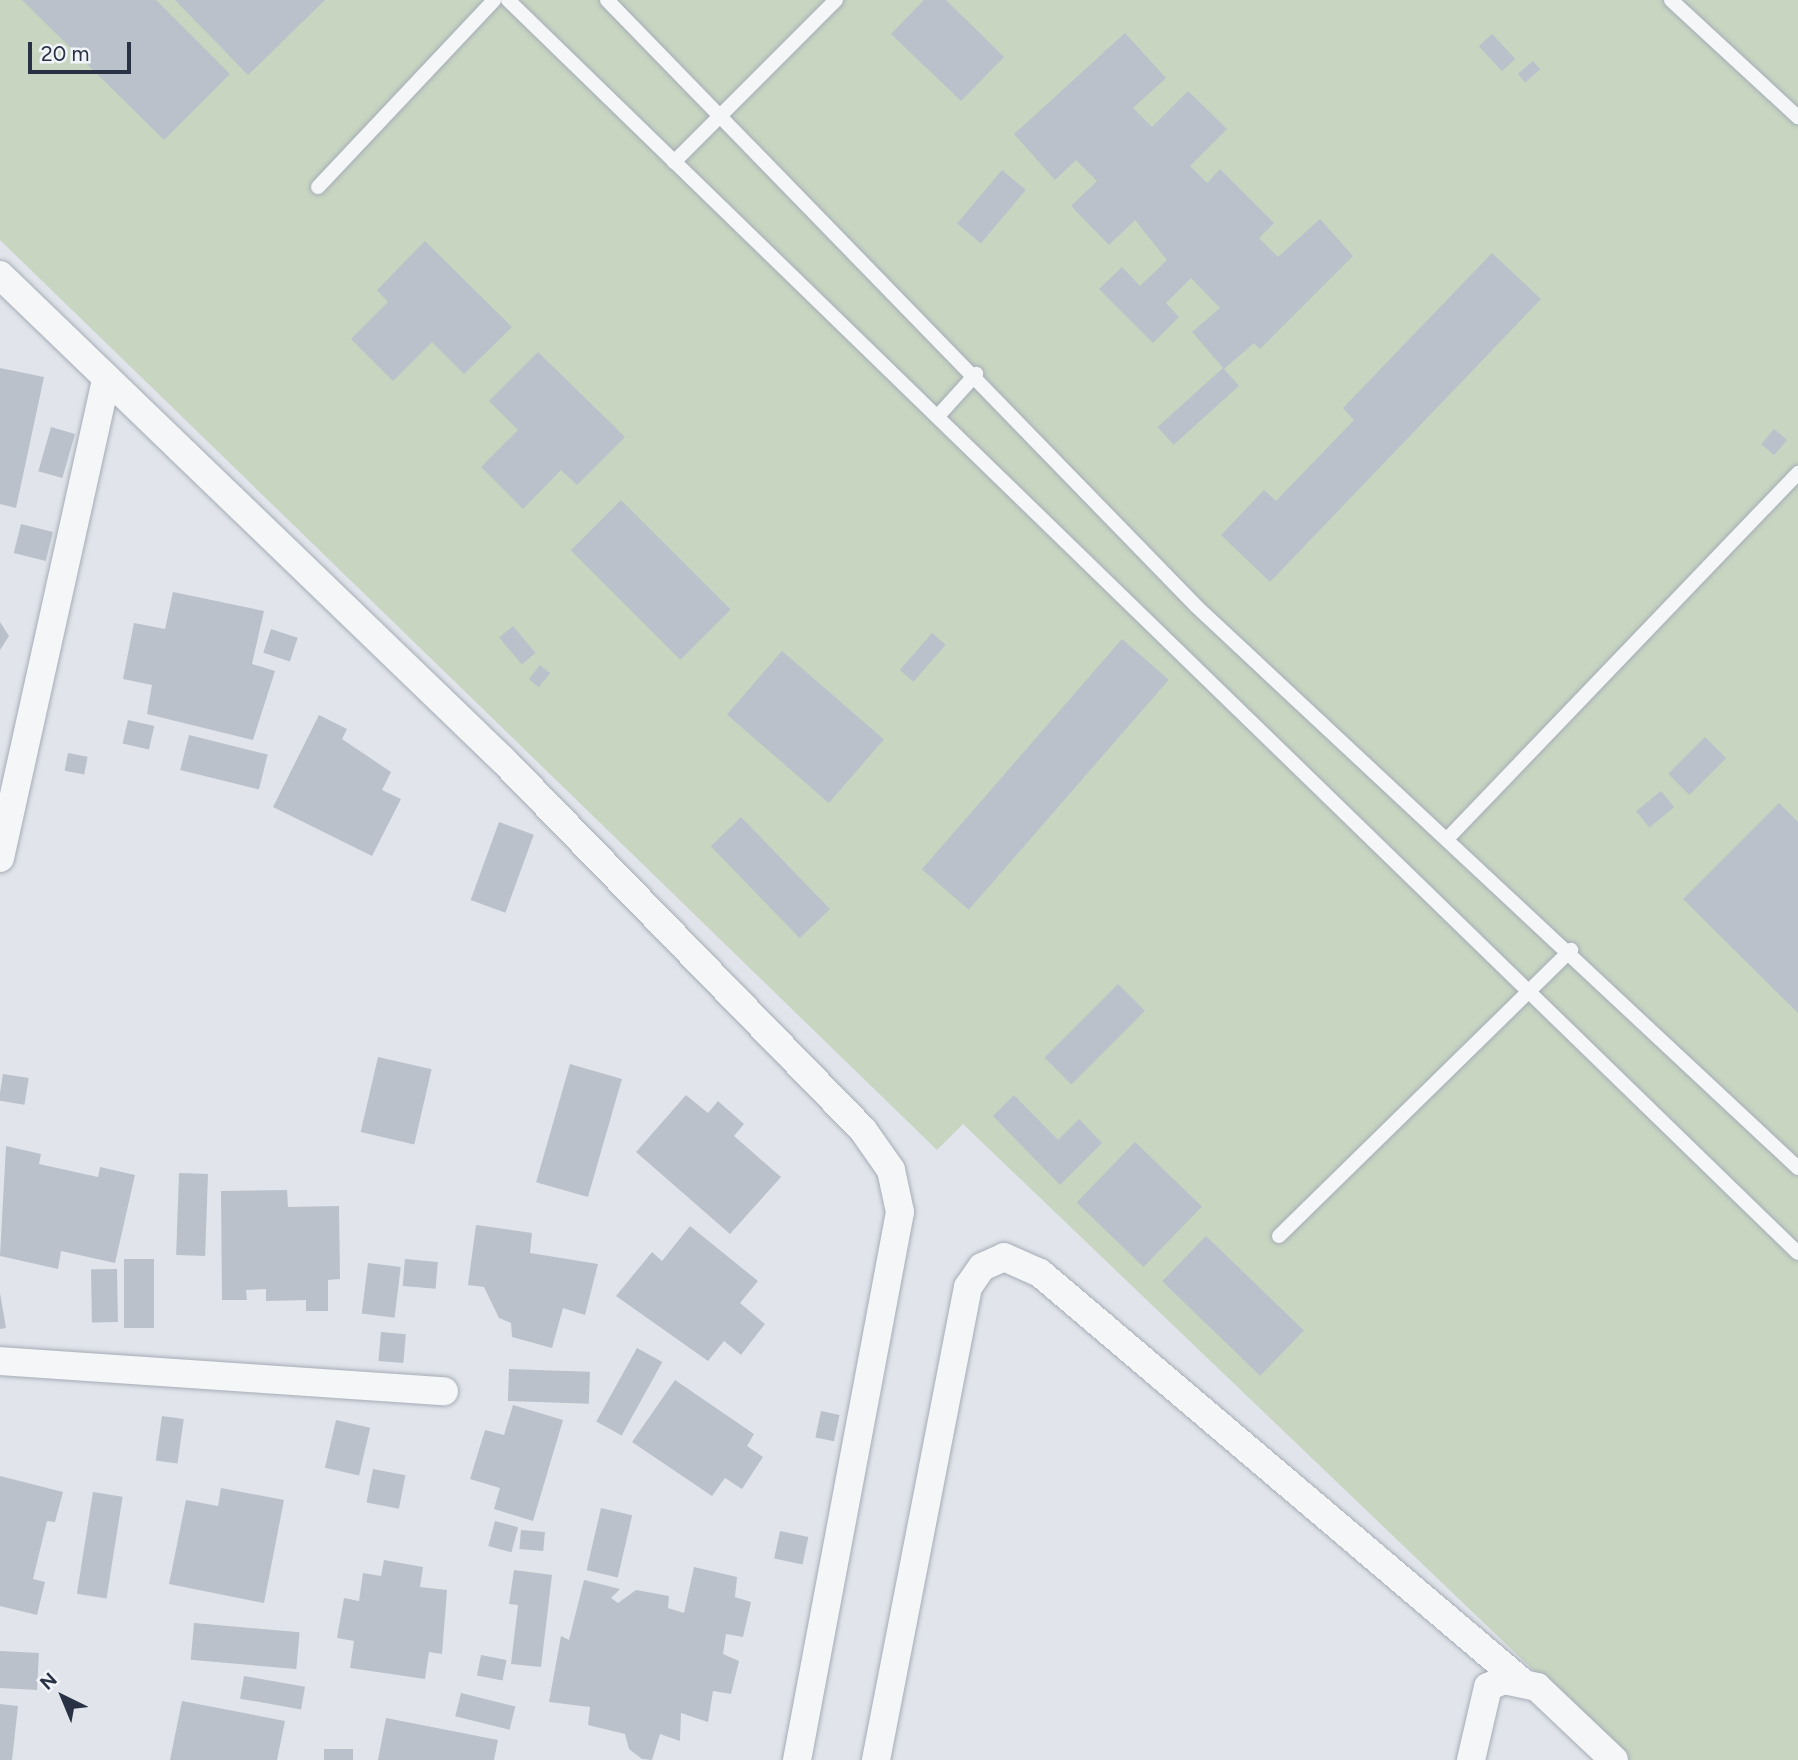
<!DOCTYPE html>
<style>
body{margin:0}
#map{position:relative;width:1798px;height:1760px;overflow:hidden;background:#e1e5eb;font-family:Figtree,sans-serif}
div>[style]{position:absolute}
.green>*{inset:0;background:#c7d5c1}
.building>*{inset:0;background:#bac1cb;transform-origin:0 0}
.roads{filter:drop-shadow(0 0 2px #a6acb6) drop-shadow(0 0 2px #a6acb6)}
.lane>*{height:14px;margin:-7px;padding:0 7px;transform-origin:7px;border-radius:7px;background:#f4f6f8}
.street>*{height:28px;margin:-14px;padding:0 14px;transform-origin:14px;border-radius:14px;background:#f4f6f8}
span{translate:-50% -50%;white-space:nowrap;text-align:center;line-height:1.15;-webkit-text-stroke:7px #f1f4f8;paint-order:stroke}
.north{position:absolute;left:28px;top:1662px;width:70px;height:70px;-webkit-text-stroke:5px #f1f4f8;paint-order:stroke;rotate:317deg;font-size:19px;font-weight:700;line-height:28px;text-align:center;color:#283244}
.north::after{content:'';display:block;margin:auto;width:24px;height:32px;background:#283244;clip-path:polygon(50% 0,100% 100%,50% 72%,0 100%)}
.scale{position:absolute;left:28px;top:42px;width:103px;height:32px;box-sizing:border-box;border:4px solid #283244;border-top:0;padding-left:9px;font-size:21px;line-height:24px;white-space:nowrap;color:#283244;-webkit-text-stroke:5px #f1f4f8;paint-order:stroke}
</style>
<div id="map">
<div class="green">
<div style="clip-path:polygon(0 0,1798px 0,1798px 1760px,1627px 1760px,963px 1124px,937px 1150px,0 240px)"></div>
</div>
<div class="building">
<div style="clip-path:polygon(22px 0,156px 0,230px 74px,164px 140px)"></div>
<div style="clip-path:polygon(175px 0,325px 0,248px 75px)"></div>
<div style="clip-path:polygon(924px 0,946px 0,1004px 57px,961px 101px,891px 34px)"></div>
<div style="clip-path:polygon(1125px 33px,1166px 78px,1133px 108px,1152px 127px,1188px 91px,1227px 129px,1190px 166px,1207px 183px,1220px 169px,1274px 223px,1259px 238px,1278px 257px,1320px 219px,1353px 256px,1260px 349px,1254px 343px,1224px 369px,1192px 332px,1220px 308px,1191px 278px,1166px 303px,1179px 317px,1153px 343px,1099px 289px,1122px 267px,1140px 286px,1167px 260px,1135px 220px,1109px 245px,1071px 206px,1097px 181px,1076px 160px,1055px 180px,1014px 134px)"></div>
<div style="left:1492px;top:34px;width:34px;height:18px;rotate:47deg"></div>
<div style="left:1533px;top:61px;width:11px;height:20px;rotate:49deg"></div>
<div style="left:1002px;top:170px;width:31px;height:70px;rotate:40deg"></div>
<div style="clip-path:polygon(425px 241px,512px 327px,464px 374px,432px 342px,393px 381px,351px 339px,388px 302px,377px 290px)"></div>
<div style="clip-path:polygon(1492px 253px,1541px 299px,1270px 582px,1221px 535px,1264px 490px,1276px 501px,1354px 420px,1343px 408px)"></div>
<div style="clip-path:polygon(538px 352px,625px 437px,577px 485px,561px 470px,523px 509px,481px 467px,518px 430px,489px 401px)"></div>
<div style="clip-path:polygon(0 368px,44px 377px,16px 508px,0 504px)"></div>
<div style="left:1223px;top:368px;width:24px;height:88px;rotate:48deg"></div>
<div style="left:51px;top:427px;width:25px;height:46px;rotate:16deg"></div>
<div style="left:1774px;top:429px;width:17px;height:20px;rotate:40deg"></div>
<div style="left:621px;top:500px;width:155px;height:71px;rotate:45deg"></div>
<div style="left:21px;top:524px;width:33px;height:30px;rotate:14deg"></div>
<div style="clip-path:polygon(173px 592px,264px 611px,252px 664px,275px 671px,253px 740px,147px 714px,152px 685px,123px 679px,134px 623px,165px 629px)"></div>
<div style="clip-path:polygon(0 622px,9px 636px,0 650px)"></div>
<div style="left:513px;top:626px;width:35px;height:18px;rotate:50deg"></div>
<div style="left:271px;top:629px;width:28px;height:25px;rotate:18deg"></div>
<div style="left:932px;top:633px;width:18px;height:49px;rotate:41deg"></div>
<div style="left:1122px;top:639px;width:62px;height:305px;rotate:41deg"></div>
<div style="left:782px;top:651px;width:135px;height:84px;rotate:41deg"></div>
<div style="left:540px;top:665px;width:13px;height:18px;rotate:39deg"></div>
<div style="clip-path:polygon(319px 715px,347px 729px,342px 739px,391px 772px,382px 790px,401px 799px,372px 856px,273px 807px)"></div>
<div style="left:128px;top:720px;width:27px;height:24px;rotate:13deg"></div>
<div style="left:189px;top:735px;width:81px;height:36px;rotate:14deg"></div>
<div style="left:1705px;top:737px;width:30px;height:52px;rotate:45deg"></div>
<div style="left:68px;top:753px;width:20px;height:18px;rotate:11deg"></div>
<div style="left:1661px;top:791px;width:21px;height:32px;rotate:51deg"></div>
<div style="clip-path:polygon(1779px 803px,1798px 822px,1798px 1013px,1683px 899px)"></div>
<div style="left:741px;top:817px;width:128px;height:42px;rotate:46deg"></div>
<div style="left:499px;top:822px;width:37px;height:83px;rotate:20deg"></div>
<div style="left:1118px;top:984px;width:38px;height:104px;rotate:45deg"></div>
<div style="left:378px;top:1057px;width:55px;height:77px;rotate:13deg"></div>
<div style="left:570px;top:1064px;width:54px;height:123px;rotate:16deg"></div>
<div style="left:3px;top:1074px;width:26px;height:27px;rotate:9deg"></div>
<div style="clip-path:polygon(686px 1095px,708px 1113px,718px 1101px,744px 1124px,734px 1136px,781px 1177px,730px 1234px,636px 1152px)"></div>
<div style="clip-path:polygon(1014px 1095px,1058px 1140px,1079px 1119px,1102px 1143px,1060px 1185px,993px 1116px)"></div>
<div style="left:1135px;top:1142px;width:93px;height:84px;rotate:44deg"></div>
<div style="clip-path:polygon(6px 1146px,41px 1154px,39px 1164px,98px 1177px,100px 1167px,135px 1175px,115px 1263px,61px 1251px,58px 1269px,0 1256px)"></div>
<div style="left:179px;top:1173px;width:29px;height:82px;rotate:2deg"></div>
<div style="clip-path:polygon(287px 1190px,288px 1207px,339px 1206px,340px 1279px,328px 1280px,328px 1311px,306px 1311px,306px 1300px,266px 1301px,266px 1289px,246px 1290px,247px 1300px,222px 1300px,221px 1191px)"></div>
<div style="clip-path:polygon(476px 1225px,532px 1233px,530px 1253px,598px 1264px,585px 1315px,563px 1308px,552px 1348px,512px 1337px,511px 1323px,499px 1318px,484px 1287px,468px 1285px)"></div>
<div style="clip-path:polygon(690px 1226px,758px 1281px,740px 1303px,765px 1324px,741px 1355px,724px 1341px,708px 1361px,616px 1296px,652px 1252px,662px 1261px)"></div>
<div style="left:1206px;top:1236px;width:136px;height:63px;rotate:44deg"></div>
<div style="left:124px;top:1259px;width:30px;height:69px"></div>
<div style="left:405px;top:1259px;width:33px;height:27px;rotate:5deg"></div>
<div style="left:368px;top:1263px;width:33px;height:51px;rotate:7deg"></div>
<div style="left:117px;top:1269px;width:53px;height:26px;rotate:89deg"></div>
<div style="clip-path:polygon(0 1293px,6px 1328px,0 1329px)"></div>
<div style="left:381px;top:1332px;width:25px;height:29px;rotate:5deg"></div>
<div style="left:637px;top:1348px;width:29px;height:84px;rotate:29deg"></div>
<div style="left:509px;top:1369px;width:81px;height:32px;rotate:2deg"></div>
<div style="clip-path:polygon(675px 1380px,754px 1434px,747px 1446px,763px 1457px,742px 1489px,725px 1478px,712px 1496px,632px 1442px)"></div>
<div style="clip-path:polygon(513px 1405px,563px 1420px,533px 1521px,494px 1509px,500px 1488px,470px 1479px,485px 1430px,504px 1435px)"></div>
<div style="left:821px;top:1411px;width:19px;height:27px;rotate:12deg"></div>
<div style="left:162px;top:1416px;width:22px;height:45px;rotate:8deg"></div>
<div style="left:336px;top:1420px;width:35px;height:49px;rotate:13deg"></div>
<div style="left:373px;top:1469px;width:33px;height:34px;rotate:11deg"></div>
<div style="clip-path:polygon(0 1476px,63px 1492px,55px 1522px,47px 1521px,33px 1579px,45px 1582px,37px 1615px,0 1606px)"></div>
<div style="clip-path:polygon(221px 1488px,284px 1500px,264px 1603px,169px 1584px,186px 1500px,218px 1506px)"></div>
<div style="left:93px;top:1492px;width:30px;height:103px;rotate:9deg"></div>
<div style="left:601px;top:1508px;width:32px;height:64px;rotate:13deg"></div>
<div style="left:495px;top:1521px;width:24px;height:26px;rotate:15deg"></div>
<div style="left:521px;top:1530px;width:24px;height:19px;rotate:5deg"></div>
<div style="left:780px;top:1531px;width:29px;height:28px;rotate:12deg"></div>
<div style="clip-path:polygon(384px 1560px,423px 1567px,420px 1587px,447px 1590px,442px 1654px,429px 1652px,425px 1679px,350px 1668px,354px 1641px,337px 1638px,344px 1598px,359px 1601px,363px 1573px,381px 1576px)"></div>
<div style="clip-path:polygon(694px 1567px,737px 1577px,735px 1597px,751px 1602px,743px 1637px,726px 1634px,723px 1654px,739px 1661px,731px 1694px,713px 1691px,708px 1722px,681px 1713px,680px 1741px,660px 1734px,652px 1760px,642px 1759px,629px 1749px,625px 1734px,588px 1725px,590px 1707px,549px 1702px,561px 1636px,569px 1640px,584px 1580px,620px 1589px,611px 1598px,618px 1603px,636px 1590px,669px 1596px,668px 1608px,684px 1613px)"></div>
<div style="clip-path:polygon(514px 1570px,552px 1575px,541px 1667px,511px 1664px,518px 1605px,509px 1604px)"></div>
<div style="left:194px;top:1623px;width:106px;height:37px;rotate:5deg"></div>
<div style="left:0;top:1651px;width:39px;height:37px;rotate:3deg"></div>
<div style="left:481px;top:1655px;width:26px;height:21px;rotate:11deg"></div>
<div style="left:244px;top:1676px;width:62px;height:23px;rotate:10deg"></div>
<div style="left:461px;top:1693px;width:56px;height:24px;rotate:14deg"></div>
<div style="clip-path:polygon(182px 1701px,285px 1721px,277px 1760px,170px 1760px)"></div>
<div style="clip-path:polygon(0 1704px,18px 1706px,12px 1760px,0 1760px)"></div>
<div style="clip-path:polygon(386px 1718px,498px 1740px,494px 1760px,378px 1760px)"></div>
<div style="left:353px;top:1749px;width:11px;height:29px;rotate:90deg"></div>
</div>
<div class="roads">
<div class="lane">
<div style="left:508px;top:0;width:1798px;rotate:44.17deg"></div>
<div style="left:607px;top:0;width:846px;rotate:45.81deg"></div>
<div style="left:1197px;top:607px;width:822px;rotate:43.03deg"></div>
<div style="left:1671px;top:0;width:173px;rotate:42.7deg"></div>
<div style="left:674px;top:162px;width:229px;rotate:-45deg"></div>
<div style="left:318px;top:187px;width:257px;rotate:-46.7deg"></div>
<div style="left:938px;top:416px;width:57px;rotate:-47.9deg"></div>
<div style="left:1448px;top:838px;width:506px;rotate:-46.2deg"></div>
<div style="left:1279px;top:1236px;width:409px;rotate:-44.4deg"></div>
</div>
<div class="street">
<div style="left:0;top:275px;width:700px;rotate:43.96deg"></div>
<div style="left:504px;top:761px;width:515px;rotate:45.79deg"></div>
<div style="left:863px;top:1130px;width:49px;rotate:55deg"></div>
<div style="left:891px;top:1170px;width:43px;rotate:77.9deg"></div>
<div style="left:900px;top:1212px;width:558px;rotate:100.64deg"></div>
<div style="left:0;top:858px;width:492px;rotate:-77.5deg"></div>
<div style="left:0;top:1361px;width:445px;rotate:3.9deg"></div>
<div style="left:876px;top:1760px;width:482px;rotate:-79deg"></div>
<div style="left:968px;top:1287px;width:24px;rotate:-55deg"></div>
<div style="left:982px;top:1267px;width:24px;rotate:-24deg"></div>
<div style="left:1004px;top:1257px;width:39px;rotate:24deg"></div>
<div style="left:1040px;top:1273px;width:632px;rotate:40.32deg"></div>
<div style="left:1471px;top:1760px;width:75px;rotate:-76.9deg"></div>
<div style="left:1488px;top:1687px;width:17px;rotate:-24deg"></div>
<div style="left:1504px;top:1680px;width:34px;rotate:12deg"></div>
<div style="left:1537px;top:1687px;width:106px;rotate:43.5deg"></div>
</div>
</div>
<div class="north">N</div>
<div class="scale">20 m</div>
</div>
